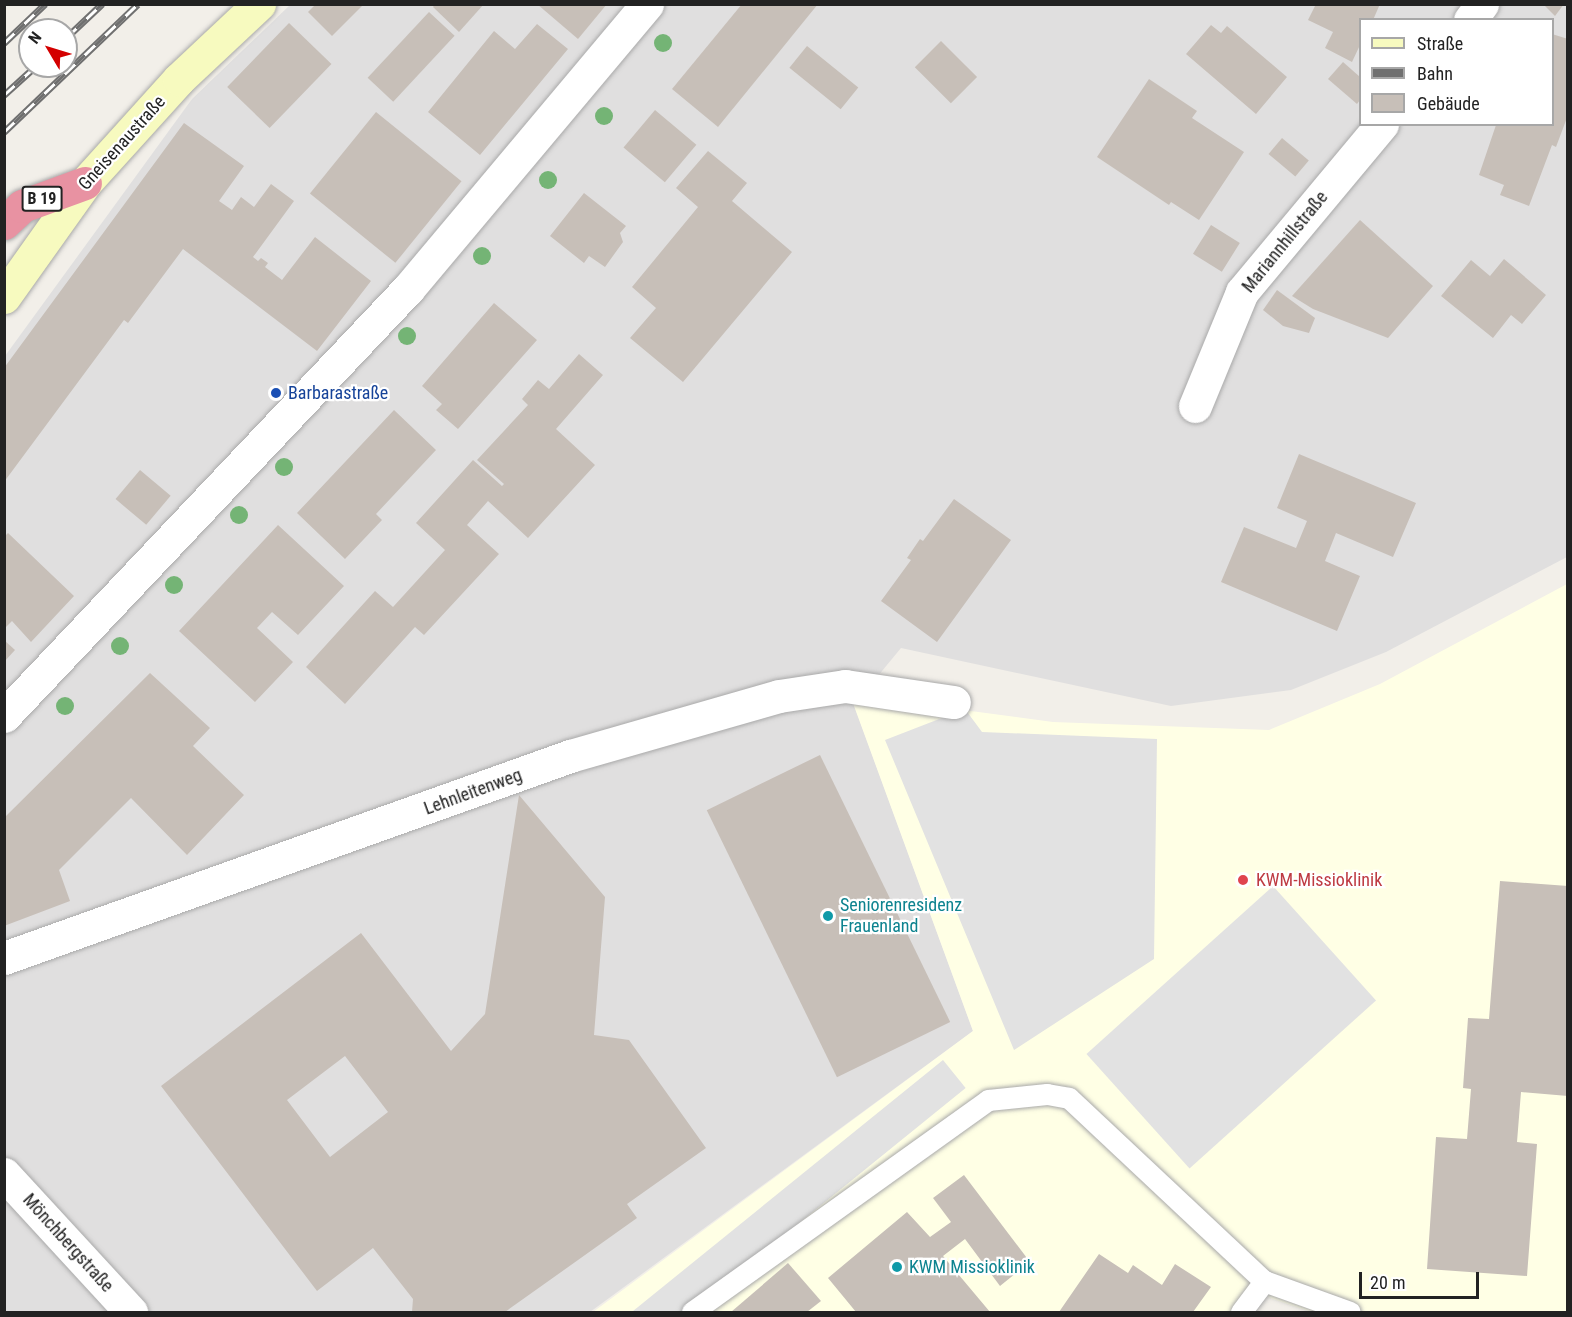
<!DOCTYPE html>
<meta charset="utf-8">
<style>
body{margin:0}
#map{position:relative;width:1572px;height:1317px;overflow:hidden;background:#f2efe9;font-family:"Roboto Condensed",sans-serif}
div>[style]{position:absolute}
.residential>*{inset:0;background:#e0dfdf}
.education>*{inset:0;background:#ffffe5}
.parking>*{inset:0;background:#e2e2e2;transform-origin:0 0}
.building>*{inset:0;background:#c7bfb8;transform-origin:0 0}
.roads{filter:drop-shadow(0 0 2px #a9a9a9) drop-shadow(0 0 2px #a9a9a9)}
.lane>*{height:21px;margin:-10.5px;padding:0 10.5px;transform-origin:10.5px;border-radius:10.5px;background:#fff}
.street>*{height:33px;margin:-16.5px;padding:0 16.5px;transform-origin:16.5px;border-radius:16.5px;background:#fff}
.secondary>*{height:33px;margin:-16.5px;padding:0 16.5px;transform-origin:16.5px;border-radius:16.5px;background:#f7fabf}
.highway>*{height:33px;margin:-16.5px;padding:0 16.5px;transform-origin:16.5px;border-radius:16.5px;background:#e892a2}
.rail>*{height:7px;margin-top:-3.5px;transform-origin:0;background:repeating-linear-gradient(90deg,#fff 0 14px,#707070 0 28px);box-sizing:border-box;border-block:2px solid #707070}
.trees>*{width:18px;height:18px;margin:-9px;border-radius:50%;background:#74b475}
.dots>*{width:16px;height:16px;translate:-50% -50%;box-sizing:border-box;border:3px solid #fff;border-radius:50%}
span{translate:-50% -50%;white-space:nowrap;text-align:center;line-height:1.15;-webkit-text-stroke:4.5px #fff;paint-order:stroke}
.shield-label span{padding:2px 4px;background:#fff;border:2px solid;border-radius:4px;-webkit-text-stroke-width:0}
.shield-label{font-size:16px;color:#222;font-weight:700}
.street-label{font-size:18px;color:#222}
.transit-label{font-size:18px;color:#164399}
.left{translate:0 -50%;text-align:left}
.health-label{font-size:18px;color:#be3a42}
.culture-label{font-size:18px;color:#0d838f}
.frame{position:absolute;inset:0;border:6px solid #222;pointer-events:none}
.legend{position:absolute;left:1359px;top:18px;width:195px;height:108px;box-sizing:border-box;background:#fff;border:2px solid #a7a7a7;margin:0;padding:8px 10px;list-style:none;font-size:18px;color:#222}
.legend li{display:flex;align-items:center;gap:12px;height:30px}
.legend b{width:30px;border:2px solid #a7a7a7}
.north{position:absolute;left:18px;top:18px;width:60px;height:60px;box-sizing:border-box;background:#fff;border:2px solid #a7a7a7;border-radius:50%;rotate:308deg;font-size:16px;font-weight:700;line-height:24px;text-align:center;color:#222}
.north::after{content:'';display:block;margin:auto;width:21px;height:27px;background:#d40000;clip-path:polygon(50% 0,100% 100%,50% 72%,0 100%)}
.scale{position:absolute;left:1359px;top:1272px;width:120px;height:27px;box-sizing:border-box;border:3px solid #222;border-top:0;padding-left:8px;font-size:18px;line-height:21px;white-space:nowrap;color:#222;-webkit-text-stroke:4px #fff;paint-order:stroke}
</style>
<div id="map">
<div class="residential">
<div style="clip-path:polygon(evenodd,290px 5px,1567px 5px,1567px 557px,1386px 652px,1291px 690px,1171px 706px,901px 648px,854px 705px,973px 1031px,590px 1312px,5px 1312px,5px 356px,192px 99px,290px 5px,1360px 20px,1552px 20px,1552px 124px,1360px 124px,1360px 20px)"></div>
</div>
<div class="education">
<div style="clip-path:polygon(1567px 584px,1567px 1312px,1311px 1312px,1250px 1291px,1235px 1312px,593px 1312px,973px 1031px,850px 695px,1053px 722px,1269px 730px,1380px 684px)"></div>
</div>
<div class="parking">
<div style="clip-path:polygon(965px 709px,982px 732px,1157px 739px,1154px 959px,1014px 1050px,885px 740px)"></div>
<div style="left:1273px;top:886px;width:154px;height:251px;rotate:48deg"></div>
<div style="left:943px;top:1060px;width:36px;height:410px;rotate:51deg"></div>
</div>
<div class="building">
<div style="clip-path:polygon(316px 4px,364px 4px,332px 36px,308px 12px)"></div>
<div style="clip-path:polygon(435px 4px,484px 4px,459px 32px,433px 7px)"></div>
<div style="clip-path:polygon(537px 4px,607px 4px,578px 39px)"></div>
<div style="clip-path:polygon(742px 4px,818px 4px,718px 127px,672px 89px)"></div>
<div style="clip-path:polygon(1316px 4px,1380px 4px,1373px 20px,1360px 20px,1360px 45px,1352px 62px,1325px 48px,1333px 32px,1308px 20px)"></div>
<div style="clip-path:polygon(1543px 4px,1564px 4px,1555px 16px)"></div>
<div style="left:429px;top:12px;width:35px;height:90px;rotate:43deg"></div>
<div style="left:289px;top:23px;width:59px;height:89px;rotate:44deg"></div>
<div style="clip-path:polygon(537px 24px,568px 49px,480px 155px,428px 112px,494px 31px,515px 49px)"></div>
<div style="clip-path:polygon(1211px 25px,1221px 33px,1227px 26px,1287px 77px,1256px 114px,1186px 54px)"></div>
<div style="clip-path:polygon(1552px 34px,1568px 39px,1568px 115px,1556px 147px,1552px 145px,1529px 206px,1500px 195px,1504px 185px,1479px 175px,1496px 125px,1552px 124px)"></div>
<div style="left:941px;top:41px;width:51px;height:37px;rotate:45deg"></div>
<div style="left:807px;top:46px;width:66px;height:28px;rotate:39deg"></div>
<div style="clip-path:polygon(1343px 62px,1360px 77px,1360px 100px,1357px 104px,1328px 79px)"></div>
<div style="clip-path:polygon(1149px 79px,1197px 111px,1192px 118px,1244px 152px,1199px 220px,1171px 202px,1169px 205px,1097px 157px)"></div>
<div style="left:655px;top:110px;width:54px;height:49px;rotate:40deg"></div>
<div style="left:376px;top:112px;width:110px;height:105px;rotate:39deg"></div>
<div style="clip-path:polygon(184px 123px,244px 166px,219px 201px,232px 210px,241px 197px,254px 207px,271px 184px,294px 201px,253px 257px,258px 261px,261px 258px,268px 263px,265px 267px,282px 280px,315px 237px,371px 281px,317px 351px,183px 249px,128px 323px,124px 320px,4px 482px,4px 368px)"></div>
<div style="left:1282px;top:138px;width:35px;height:21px;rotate:40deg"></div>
<div style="clip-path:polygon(708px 151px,747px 183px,732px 201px,792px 252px,683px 382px,630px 338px,656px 308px,632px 287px,698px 207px,676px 188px)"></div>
<div style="clip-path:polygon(584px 193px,626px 226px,620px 233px,623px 242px,605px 267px,589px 256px,584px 263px,550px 236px)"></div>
<div style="clip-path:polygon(1360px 220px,1433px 286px,1388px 338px,1313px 309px,1292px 296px)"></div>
<div style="left:1211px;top:225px;width:34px;height:34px;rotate:32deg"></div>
<div style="clip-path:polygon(1504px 259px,1546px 295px,1522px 324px,1511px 315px,1493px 338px,1441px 296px,1471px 260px,1490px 276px)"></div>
<div style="clip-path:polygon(1277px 290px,1315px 318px,1309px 333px,1283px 326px,1263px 310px)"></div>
<div style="clip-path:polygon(494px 303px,537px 340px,458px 429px,436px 410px,442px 404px,422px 386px)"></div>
<div style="clip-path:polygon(579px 354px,603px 375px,556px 429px,595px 465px,528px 538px,488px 501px,467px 525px,499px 554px,424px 635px,415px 627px,345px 704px,306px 667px,375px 591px,393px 607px,445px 550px,416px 523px,473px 460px,502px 486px,504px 484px,477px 460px,528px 405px,522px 399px,538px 380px,549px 389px)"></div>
<div style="clip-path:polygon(394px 410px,436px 450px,376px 514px,382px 520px,345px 559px,297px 513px)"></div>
<div style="clip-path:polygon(1299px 454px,1416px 503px,1393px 557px,1336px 533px,1325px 561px,1360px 576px,1337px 631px,1221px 582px,1244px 527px,1296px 548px,1307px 521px,1277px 508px)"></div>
<div style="left:140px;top:470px;width:40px;height:38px;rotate:40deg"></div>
<div style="clip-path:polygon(954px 499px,1011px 540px,937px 642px,881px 601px,911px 560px,907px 558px,920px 539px,923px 541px)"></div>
<div style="clip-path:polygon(278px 525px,344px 586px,298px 635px,272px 612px,257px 628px,293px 662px,255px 702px,179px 631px)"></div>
<div style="clip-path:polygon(8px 533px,74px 596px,31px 642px,12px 621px,4px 629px,4px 537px)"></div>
<div style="clip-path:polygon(4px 640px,15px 650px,4px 662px)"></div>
<div style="clip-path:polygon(150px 673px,210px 728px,193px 746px,244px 795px,187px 855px,131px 798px,59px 870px,70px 901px,4px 926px,4px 818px)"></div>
<div style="left:820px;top:755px;width:297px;height:126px;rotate:64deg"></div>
<div style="clip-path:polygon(evenodd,519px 795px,605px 897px,594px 1035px,629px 1040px,706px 1148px,627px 1204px,637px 1218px,505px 1312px,412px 1312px,413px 1299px,373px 1248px,317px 1291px,161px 1086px,361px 933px,451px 1051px,485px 1014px,519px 795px,345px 1056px,388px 1112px,330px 1157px,287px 1100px,345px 1056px)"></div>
<div style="clip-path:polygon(1500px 881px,1568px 886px,1568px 1096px,1521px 1092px,1517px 1142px,1537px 1144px,1527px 1276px,1427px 1269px,1436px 1137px,1467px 1139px,1471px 1089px,1463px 1088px,1468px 1018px,1489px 1019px)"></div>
<div style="clip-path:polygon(964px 1175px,1030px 1262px,1000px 1286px,965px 1239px,943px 1256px,990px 1312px,856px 1312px,828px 1278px,907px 1212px,930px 1237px,951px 1222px,933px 1198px)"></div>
<div style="clip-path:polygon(1099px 1254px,1128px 1273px,1133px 1265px,1162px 1285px,1175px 1264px,1211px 1287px,1193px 1312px,1059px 1312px)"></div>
<div style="clip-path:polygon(788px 1263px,821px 1301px,807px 1312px,731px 1312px)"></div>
</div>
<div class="roads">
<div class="lane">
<div style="left:692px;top:1312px;width:364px;rotate:-35.6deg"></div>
<div style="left:988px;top:1100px;width:59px;rotate:-5.8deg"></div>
<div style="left:1047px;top:1094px;width:22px;rotate:10deg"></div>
<div style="left:1069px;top:1098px;width:267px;rotate:43.2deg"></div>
<div style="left:1264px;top:1281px;width:91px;rotate:19.8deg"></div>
<div style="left:1241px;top:1312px;width:39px;rotate:-53deg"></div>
</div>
<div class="street">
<div style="left:1470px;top:20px;width:20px;rotate:-53deg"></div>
<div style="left:1195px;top:406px;width:123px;rotate:-67.6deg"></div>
<div style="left:1242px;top:292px;width:219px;rotate:-50.2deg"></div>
<div style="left:4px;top:716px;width:588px;rotate:-46.59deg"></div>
<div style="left:408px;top:289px;width:372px;rotate:-50deg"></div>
<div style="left:4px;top:958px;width:601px;rotate:-19.64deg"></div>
<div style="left:570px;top:756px;width:217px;rotate:-16deg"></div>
<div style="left:779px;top:696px;width:67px;rotate:-8.6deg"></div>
<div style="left:845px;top:686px;width:110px;rotate:8.4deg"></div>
<div style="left:4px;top:1174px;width:188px;rotate:47.4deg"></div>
</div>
<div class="secondary">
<div style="left:4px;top:297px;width:140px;rotate:-54.6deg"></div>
<div style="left:85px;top:183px;width:140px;rotate:-47.9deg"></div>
<div style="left:179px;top:79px;width:110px;rotate:-43.2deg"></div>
</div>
<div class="highway">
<div style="left:4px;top:223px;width:25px;rotate:-43deg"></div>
<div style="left:22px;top:206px;width:67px;rotate:-20.1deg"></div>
</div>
</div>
<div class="rail">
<div style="left:66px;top:38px;width:50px;rotate:-43.4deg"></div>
<div style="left:4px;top:43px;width:57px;rotate:-43.6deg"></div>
<div style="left:4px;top:95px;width:43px;rotate:-42.2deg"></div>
<div style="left:4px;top:132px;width:185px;rotate:-43.7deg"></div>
</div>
<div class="trees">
<div style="left:663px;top:43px"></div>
<div style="left:604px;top:116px"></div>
<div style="left:548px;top:180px"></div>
<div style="left:482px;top:256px"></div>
<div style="left:407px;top:336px"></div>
<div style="left:284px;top:467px"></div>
<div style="left:239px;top:515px"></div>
<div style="left:174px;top:585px"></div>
<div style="left:120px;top:646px"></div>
<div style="left:65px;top:706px"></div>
</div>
<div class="dots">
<div style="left:276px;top:393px;background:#1a4fb4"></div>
<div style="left:1243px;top:880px;background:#e0444e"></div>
<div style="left:828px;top:916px;background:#0f9aa8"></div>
<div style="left:897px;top:1267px;background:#0f9aa8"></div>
</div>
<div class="shield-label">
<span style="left:42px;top:199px">B 19</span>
</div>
<div class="street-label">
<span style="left:122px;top:143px;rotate:-48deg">Gneisenaustraße</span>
<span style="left:1285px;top:242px;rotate:-51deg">Mariannhillstraße</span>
<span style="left:473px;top:792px;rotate:-20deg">Lehnleitenweg</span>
<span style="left:68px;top:1243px;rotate:48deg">Mönchbergstraße</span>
</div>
<div class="transit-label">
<span class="left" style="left:288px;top:393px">Barbarastraße</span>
</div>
<div class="health-label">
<span class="left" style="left:1256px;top:880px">KWM-Missioklinik</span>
</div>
<div class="culture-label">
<span class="left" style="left:840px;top:916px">Seniorenresidenz<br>Frauenland</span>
<span class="left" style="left:909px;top:1267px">KWM Missioklinik</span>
</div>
<div class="frame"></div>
<ul class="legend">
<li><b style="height:8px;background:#f7fabf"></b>Straße</li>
<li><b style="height:8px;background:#707070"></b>Bahn</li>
<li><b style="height:16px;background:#c7bfb8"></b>Gebäude</li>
</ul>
<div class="north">N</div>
<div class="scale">20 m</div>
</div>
